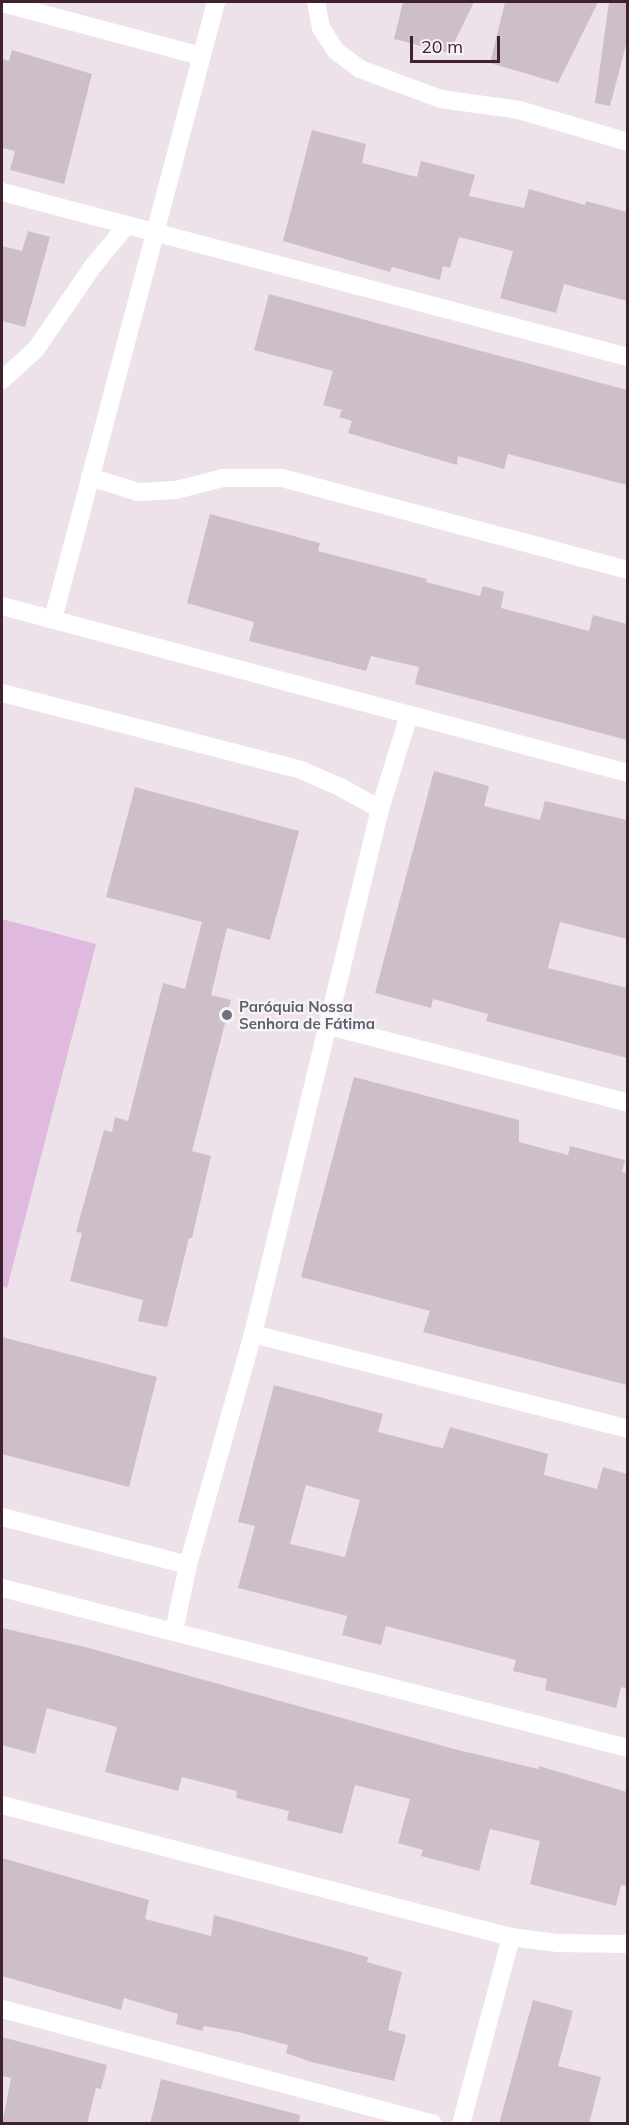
<!DOCTYPE html>
<meta charset="utf-8">
<style>
body{margin:0}
#map{position:relative;width:629px;height:2125px;overflow:hidden;background:#ede2ea;font-family:Mulish,sans-serif}
div>[style]{position:absolute}
.green>*{inset:0;background:#dfbade}
.building>*{inset:0;background:#cebec9}
.minor>*{height:18px;margin:-9px;padding:0 9px;transform-origin:9px;border-radius:9px;background:#fff}
.dots>*{width:16px;height:16px;translate:-50% -50%;box-sizing:border-box;border:3px solid #f9f3f8;border-radius:50%}
span{translate:-50% -50%;white-space:nowrap;text-align:center;line-height:1.15;-webkit-text-stroke:4.5px #f9f3f8;paint-order:stroke}
.worship-label{font-size:15px;color:#5b616d;font-weight:700}
.left{translate:0 -50%;text-align:left}
.frame{position:absolute;inset:0;border:3px solid #3f2131;pointer-events:none}
.scale{position:absolute;left:410px;top:36px;width:90px;height:27px;box-sizing:border-box;border:3px solid #3f2131;border-top:0;padding-left:8px;font-size:18px;line-height:21px;white-space:nowrap;color:#3f2131;-webkit-text-stroke:4px #f9f3f8;paint-order:stroke}
</style>
<div id="map">
<div class="green">
<div style="clip-path:polygon(2px 919px,96px 944px,7px 1288px,2px 1286px)"></div>
</div>
<div class="building">
<div style="clip-path:polygon(403px 2px,474px 2px,449px 53px,394px 39px)"></div>
<div style="clip-path:polygon(505px 2px,598px 2px,558px 83px,490px 63px)"></div>
<div style="clip-path:polygon(609px 2px,627px 2px,627px 41px,610px 106px,595px 103px)"></div>
<div style="clip-path:polygon(12px 50px,92px 74px,64px 184px,10px 170px,15px 151px,2px 148px,2px 59px,9px 61px)"></div>
<div style="clip-path:polygon(312px 130px,366px 144px,362px 163px,417px 177px,421px 161px,475px 175px,469px 196px,524px 208px,529px 189px,585px 205px,586px 201px,627px 212px,627px 301px,564px 284px,556px 313px,500px 298px,513px 251px,459px 237px,450px 268px,443px 266px,440px 280px,392px 267px,390px 272px,283px 241px)"></div>
<div style="clip-path:polygon(28px 231px,50px 237px,25px 327px,2px 321px,2px 246px,22px 251px)"></div>
<div style="clip-path:polygon(269px 294px,627px 390px,627px 485px,508px 454px,504px 469px,458px 456px,457px 465px,348px 433px,352px 421px,339px 417px,342px 410px,323px 405px,333px 371px,254px 350px)"></div>
<div style="clip-path:polygon(210px 514px,320px 543px,318px 551px,427px 579px,426px 582px,480px 596px,483px 586px,504px 592px,501px 608px,589px 631px,593px 615px,627px 624px,627px 740px,415px 684px,419px 667px,371px 656px,366px 671px,249px 641px,254px 622px,187px 603px)"></div>
<div style="clip-path:polygon(434px 771px,489px 786px,484px 806px,540px 820px,545px 801px,627px 820px,627px 939px,560px 922px,548px 968px,627px 988px,627px 1058px,486px 1021px,488px 1014px,433px 999px,431px 1008px,375px 993px)"></div>
<div style="clip-path:polygon(135px 787px,299px 831px,270px 940px,227px 928px,211px 995px,231px 1000px,192px 1151px,211px 1156px,192px 1238px,189px 1238px,167px 1327px,138px 1321px,143px 1300px,70px 1281px,82px 1233px,76px 1232px,104px 1130px,112px 1132px,115px 1117px,128px 1121px,163px 983px,185px 989px,202px 922px,106px 897px)"></div>
<div style="clip-path:polygon(354px 1077px,519px 1120px,519px 1142px,568px 1155px,570px 1146px,625px 1160px,622px 1172px,627px 1173px,627px 1385px,423px 1332px,430px 1311px,301px 1277px)"></div>
<div style="clip-path:polygon(2px 1337px,157px 1377px,129px 1487px,2px 1454px)"></div>
<div style="clip-path:polygon(evenodd,274px 1385px,383px 1414px,378px 1432px,433px 1446px,443px 1448px,450px 1427px,548px 1454px,544px 1475px,597px 1489px,603px 1467px,627px 1474px,627px 1689px,621px 1687px,616px 1708px,545px 1690px,547px 1679px,513px 1671px,516px 1660px,386px 1626px,381px 1645px,342px 1635px,347px 1616px,238px 1588px,255px 1526px,238px 1522px,274px 1385px,306px 1485px,360px 1500px,345px 1557px,290px 1544px,306px 1485px)"></div>
<div style="clip-path:polygon(2px 1628px,85px 1647px,454px 1749px,538px 1769px,539px 1766px,627px 1792px,627px 1886px,621px 1885px,616px 1906px,530px 1884px,540px 1841px,490px 1829px,479px 1871px,421px 1856px,423px 1850px,398px 1843px,410px 1799px,355px 1785px,342px 1834px,287px 1820px,289px 1811px,236px 1798px,237px 1791px,182px 1777px,178px 1791px,105px 1772px,117px 1727px,47px 1708px,35px 1754px,2px 1745px)"></div>
<div style="clip-path:polygon(2px 1858px,149px 1900px,145px 1919px,211px 1936px,214px 1915px,368px 1957px,367px 1962px,402px 1972px,388px 2030px,406px 2035px,394px 2081px,311px 2062px,286px 2053px,288px 2045px,238px 2032px,204px 2026px,202px 2031px,176px 2024px,178px 2014px,124px 1998px,121px 2010px,2px 1976px)"></div>
<div style="clip-path:polygon(533px 2000px,573px 2011px,558px 2066px,601px 2077px,589px 2124px,499px 2124px)"></div>
<div style="clip-path:polygon(2px 2037px,107px 2065px,101px 2089px,96px 2088px,87px 2124px,2px 2124px,11px 2078px,2px 2076px)"></div>
<div style="clip-path:polygon(161px 2079px,300px 2115px,299px 2124px,150px 2124px)"></div>
</div>
<div class="minor">
<div style="left:316px;top:2px;width:26px;rotate:79deg"></div>
<div style="left:321px;top:28px;width:27px;rotate:57deg"></div>
<div style="left:336px;top:51px;width:30px;rotate:37deg"></div>
<div style="left:360px;top:69px;width:86px;rotate:20.3deg"></div>
<div style="left:441px;top:99px;width:79px;rotate:8deg"></div>
<div style="left:519px;top:110px;width:114px;rotate:16.4deg"></div>
<div style="left:2px;top:3px;width:206px;rotate:14.9deg"></div>
<div style="left:2px;top:192px;width:647px;rotate:14.77deg"></div>
<div style="left:2px;top:380px;width:46px;rotate:-42.4deg"></div>
<div style="left:36px;top:349px;width:101px;rotate:-55.5deg"></div>
<div style="left:93px;top:266px;width:53px;rotate:-50.3deg"></div>
<div style="left:90px;top:477px;width:50px;rotate:17.4deg"></div>
<div style="left:138px;top:492px;width:38px;rotate:-3deg"></div>
<div style="left:176px;top:490px;width:49px;rotate:-14.3deg"></div>
<div style="left:223px;top:478px;width:59px"></div>
<div style="left:282px;top:478px;width:358px;rotate:14.9deg"></div>
<div style="left:2px;top:606px;width:648px;rotate:14.94deg"></div>
<div style="left:53px;top:619px;width:638px;rotate:-75.2deg"></div>
<div style="left:2px;top:693px;width:309px;rotate:14.4deg"></div>
<div style="left:301px;top:770px;width:43px;rotate:23.6deg"></div>
<div style="left:340px;top:787px;width:46px;rotate:28.8deg"></div>
<div style="left:329px;top:1026px;width:309px;rotate:14.4deg"></div>
<div style="left:253px;top:1334px;width:387px;rotate:14.2deg"></div>
<div style="left:2px;top:1517px;width:192px;rotate:14.5deg"></div>
<div style="left:2px;top:1588px;width:646px;rotate:14.34deg"></div>
<div style="left:174px;top:1631px;width:67px;rotate:-78deg"></div>
<div style="left:188px;top:1565px;width:240px;rotate:-74.3deg"></div>
<div style="left:253px;top:1334px;width:540px;rotate:-76.4deg"></div>
<div style="left:380px;top:809px;width:98px;rotate:-72.9deg"></div>
<div style="left:2px;top:1805px;width:526px;rotate:14.54deg"></div>
<div style="left:511px;top:1937px;width:46px;rotate:7.4deg"></div>
<div style="left:557px;top:1943px;width:71px;rotate:0.8deg"></div>
<div style="left:2px;top:2009px;width:446px;rotate:14.9deg"></div>
<div style="left:461px;top:2124px;width:194px;rotate:-75deg"></div>
</div>
<div class="dots">
<div style="left:227px;top:1015px;background:#6b7280"></div>
</div>
<div class="worship-label">
<span class="left" style="left:239px;top:1015px">Paróquia Nossa<br>Senhora de Fátima</span>
</div>
<div class="frame"></div>
<div class="scale">20 m</div>
</div>
